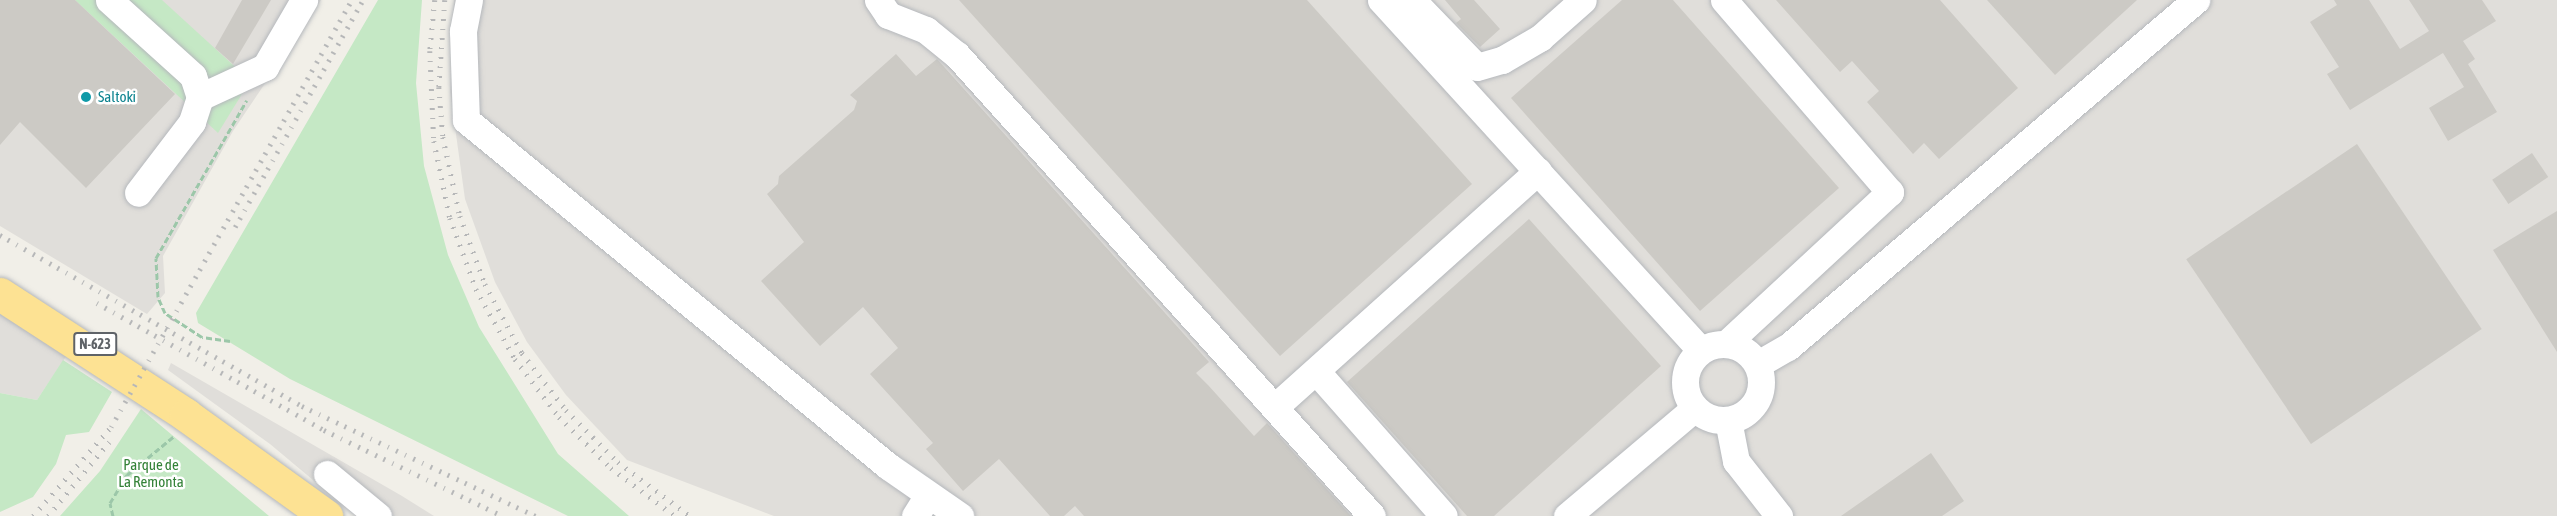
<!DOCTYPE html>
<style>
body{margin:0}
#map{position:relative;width:2557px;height:516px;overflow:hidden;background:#f1efe8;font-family:"Asap Condensed",sans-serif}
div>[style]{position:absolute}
.industrial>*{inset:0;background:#e0deda}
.green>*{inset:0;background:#c5e8c5}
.building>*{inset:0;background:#cccac5;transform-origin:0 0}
.path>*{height:3px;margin-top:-1.5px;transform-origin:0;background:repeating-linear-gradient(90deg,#9cc7a9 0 6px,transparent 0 9px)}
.roads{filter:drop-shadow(0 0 2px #b5b8bc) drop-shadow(0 0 2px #b5b8bc)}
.minor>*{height:27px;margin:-13.5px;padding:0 13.5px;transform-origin:13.5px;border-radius:13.5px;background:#fff}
.minor>.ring{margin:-13.5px;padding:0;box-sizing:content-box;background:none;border:27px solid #fff;border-radius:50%}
.highway>*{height:33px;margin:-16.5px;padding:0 16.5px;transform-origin:16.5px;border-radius:16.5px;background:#fde293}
.rail>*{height:4.5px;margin-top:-2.25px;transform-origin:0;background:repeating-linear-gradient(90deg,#b6b7b8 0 1.5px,transparent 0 9.5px)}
.dots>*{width:16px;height:16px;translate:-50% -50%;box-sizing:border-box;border:3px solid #fff;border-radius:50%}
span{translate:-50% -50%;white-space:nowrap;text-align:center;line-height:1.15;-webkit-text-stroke:5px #fff;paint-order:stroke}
.shield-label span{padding:2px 4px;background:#fff;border:2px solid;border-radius:4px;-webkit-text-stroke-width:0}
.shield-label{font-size:14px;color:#5f6368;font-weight:700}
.culture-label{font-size:15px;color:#0d838f}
.left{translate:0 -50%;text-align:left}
.park-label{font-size:15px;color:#348238}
</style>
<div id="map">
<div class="industrial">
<div style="clip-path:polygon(0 0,321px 0,233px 131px,163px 256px,165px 293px,147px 314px,0 226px)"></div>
<div style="clip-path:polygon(454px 0,2557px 0,2557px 516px,774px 516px,627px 460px,566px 395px,527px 342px,495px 282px,465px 199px,450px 91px)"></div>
<div style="clip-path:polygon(0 311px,67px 355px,37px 400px,0 393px)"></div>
<div style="clip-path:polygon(171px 363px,402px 496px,434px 516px,356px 516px,270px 444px,168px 370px)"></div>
</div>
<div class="green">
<div style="clip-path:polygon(75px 0,162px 0,243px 74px,250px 81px,218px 133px)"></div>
<div style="clip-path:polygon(378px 0,422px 0,416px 83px,424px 166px,448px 255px,479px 327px,558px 454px,629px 516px,568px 516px,290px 379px,198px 323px,196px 313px)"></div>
<div style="clip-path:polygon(63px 360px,112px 392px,89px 432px,66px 435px,56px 464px,33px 497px,0 512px,0 393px,37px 400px)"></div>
<div style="clip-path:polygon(141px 409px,269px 516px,60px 516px,100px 471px)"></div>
</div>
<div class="building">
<div style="clip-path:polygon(0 0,75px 0,175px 94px,86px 188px,20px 122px,0 145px)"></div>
<div style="clip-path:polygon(242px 0,271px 0,233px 64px,215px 48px)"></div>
<div style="clip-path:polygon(959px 0,1307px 0,1472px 184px,1280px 356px)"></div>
<div style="clip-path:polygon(1445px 0,1474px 0,1500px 29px,1480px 47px,1456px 23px,1461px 19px)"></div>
<div style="clip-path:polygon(1622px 0,1673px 0,1839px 188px,1700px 311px,1511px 98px)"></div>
<div style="clip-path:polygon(1776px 0,1940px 0,2018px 88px,1939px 159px,1924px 143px,1913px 154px,1867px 102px,1879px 91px,1852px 61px,1840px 72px)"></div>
<div style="clip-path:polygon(1987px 0,2137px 0,2055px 75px)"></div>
<div style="clip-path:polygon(2334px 0,2369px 0,2400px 49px,2429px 31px,2409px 0,2482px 0,2496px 21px,2463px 41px,2475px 59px,2468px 64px,2497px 112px,2448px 141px,2429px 108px,2464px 87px,2443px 53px,2350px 110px,2327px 74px,2339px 67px,2310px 22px,2337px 5px)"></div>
<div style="clip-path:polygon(896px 54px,916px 76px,937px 59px,1209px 362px,1196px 373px,1208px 385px,1254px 436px,1267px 423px,1351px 516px,1084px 516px,1075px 506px,1064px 516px,1050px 516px,999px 459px,963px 491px,926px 449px,933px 443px,870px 374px,898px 348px,863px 307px,820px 346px,761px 281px,804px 242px,767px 194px,778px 184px,779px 176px,854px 110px,857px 101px,850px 95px)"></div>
<div style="left:2357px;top:144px;width:223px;height:206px;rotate:56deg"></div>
<div style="left:2532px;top:153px;width:29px;height:48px;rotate:56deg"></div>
<div style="clip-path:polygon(2557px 211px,2557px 352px,2493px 250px)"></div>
<div style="clip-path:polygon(1529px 219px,1661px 366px,1494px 516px,1467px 516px,1347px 382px)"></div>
<div style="clip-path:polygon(1931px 453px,1964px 501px,1942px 516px,1841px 516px)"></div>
</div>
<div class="path">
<div style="left:230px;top:341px;width:28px;rotate:-172deg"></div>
<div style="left:202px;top:337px;width:44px;rotate:-147deg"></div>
<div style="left:165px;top:313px;width:17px;rotate:-114deg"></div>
<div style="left:158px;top:297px;width:39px;rotate:-93deg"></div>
<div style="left:156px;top:258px;width:182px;rotate:-60.1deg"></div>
<div style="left:113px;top:516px;width:13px;rotate:-103deg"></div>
<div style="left:110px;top:503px;width:33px;rotate:-59deg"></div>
<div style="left:127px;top:475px;width:60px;rotate:-39.6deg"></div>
</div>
<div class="roads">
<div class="minor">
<div style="left:109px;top:0;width:113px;rotate:42.1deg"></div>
<div style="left:193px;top:76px;width:22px;rotate:72deg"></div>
<div style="left:200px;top:97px;width:26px;rotate:108deg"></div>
<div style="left:192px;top:122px;width:89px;rotate:127.3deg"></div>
<div style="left:469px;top:0;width:32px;rotate:101deg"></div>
<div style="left:463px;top:31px;width:89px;rotate:88.1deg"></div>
<div style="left:466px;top:120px;width:546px;rotate:39.35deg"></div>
<div style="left:888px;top:466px;width:88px;rotate:34.8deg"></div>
<div style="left:878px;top:0;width:18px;rotate:56deg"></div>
<div style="left:888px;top:15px;width:41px;rotate:21.5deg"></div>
<div style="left:926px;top:30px;width:40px;rotate:39deg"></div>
<div style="left:957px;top:55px;width:620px;rotate:48.01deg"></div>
<div style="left:1381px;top:0;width:474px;rotate:47.6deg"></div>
<div style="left:1412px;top:0;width:93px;rotate:45.9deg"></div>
<div style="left:1477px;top:67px;width:26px;rotate:-16deg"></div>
<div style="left:1502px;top:60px;width:44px;rotate:-30.1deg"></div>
<div style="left:1540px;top:38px;width:57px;rotate:-41.5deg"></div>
<div style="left:1724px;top:0;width:254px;rotate:49.2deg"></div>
<div style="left:1890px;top:192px;width:222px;rotate:137.2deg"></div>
<div style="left:200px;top:97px;width:72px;rotate:-24.8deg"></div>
<div style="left:265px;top:67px;width:78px;rotate:-59.8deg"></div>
<div class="ring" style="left:1685px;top:344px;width:49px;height:49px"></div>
<div style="left:1758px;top:364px;width:34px;rotate:-30deg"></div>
<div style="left:1788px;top:347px;width:536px;rotate:-40.38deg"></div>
<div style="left:1316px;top:371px;width:193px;rotate:48.6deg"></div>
<div style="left:1276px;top:406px;width:352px;rotate:-41.9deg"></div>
<div style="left:1728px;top:420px;width:42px;rotate:79deg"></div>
<div style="left:1736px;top:461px;width:70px;rotate:52deg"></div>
<div style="left:327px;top:474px;width:66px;rotate:39.5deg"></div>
<div style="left:915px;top:516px;width:25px;rotate:-58deg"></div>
<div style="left:1567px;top:516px;width:167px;rotate:-40.2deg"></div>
</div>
<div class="highway">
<div style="left:0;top:294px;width:222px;rotate:33deg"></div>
<div style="left:186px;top:415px;width:173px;rotate:35.8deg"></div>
</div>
</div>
<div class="rail">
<div style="left:435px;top:0;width:51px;rotate:95.6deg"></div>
<div style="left:430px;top:51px;width:90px;rotate:87.5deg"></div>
<div style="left:434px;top:141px;width:79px;rotate:78.3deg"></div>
<div style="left:450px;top:218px;width:76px;rotate:69.9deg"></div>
<div style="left:476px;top:289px;width:80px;rotate:60.9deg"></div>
<div style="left:515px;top:359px;width:73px;rotate:52.8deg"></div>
<div style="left:559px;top:417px;width:73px;rotate:44.4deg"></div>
<div style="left:611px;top:468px;width:80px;rotate:36.9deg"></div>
<div style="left:445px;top:0;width:87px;rotate:93.9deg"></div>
<div style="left:439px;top:87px;width:50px;rotate:85.4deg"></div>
<div style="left:443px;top:137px;width:81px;rotate:77.9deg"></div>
<div style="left:460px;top:216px;width:72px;rotate:69.8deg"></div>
<div style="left:485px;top:284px;width:78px;rotate:61.8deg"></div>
<div style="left:522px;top:353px;width:72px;rotate:52.3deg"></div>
<div style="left:566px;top:410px;width:74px;rotate:45deg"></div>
<div style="left:618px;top:462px;width:90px;rotate:36.9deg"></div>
<div style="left:235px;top:227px;width:261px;rotate:-60.6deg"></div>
<div style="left:0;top:235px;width:347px;rotate:29.5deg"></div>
<div style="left:302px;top:406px;width:259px;rotate:25.2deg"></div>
<div style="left:97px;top:303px;width:260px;rotate:29.2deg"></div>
<div style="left:324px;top:430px;width:199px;rotate:25.7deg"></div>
<div style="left:33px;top:516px;width:118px;rotate:-48.8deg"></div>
<div style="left:111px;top:427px;width:490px;rotate:-60.6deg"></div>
<div style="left:48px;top:516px;width:96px;rotate:-50.5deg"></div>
</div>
<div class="dots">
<div style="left:86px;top:97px;background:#0f9aa8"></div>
</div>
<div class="shield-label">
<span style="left:95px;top:344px">N-623</span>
</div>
<div class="culture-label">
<span class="left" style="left:98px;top:97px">Saltoki</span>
</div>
<div class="park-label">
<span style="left:151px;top:473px">Parque de<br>La Remonta</span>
</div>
</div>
